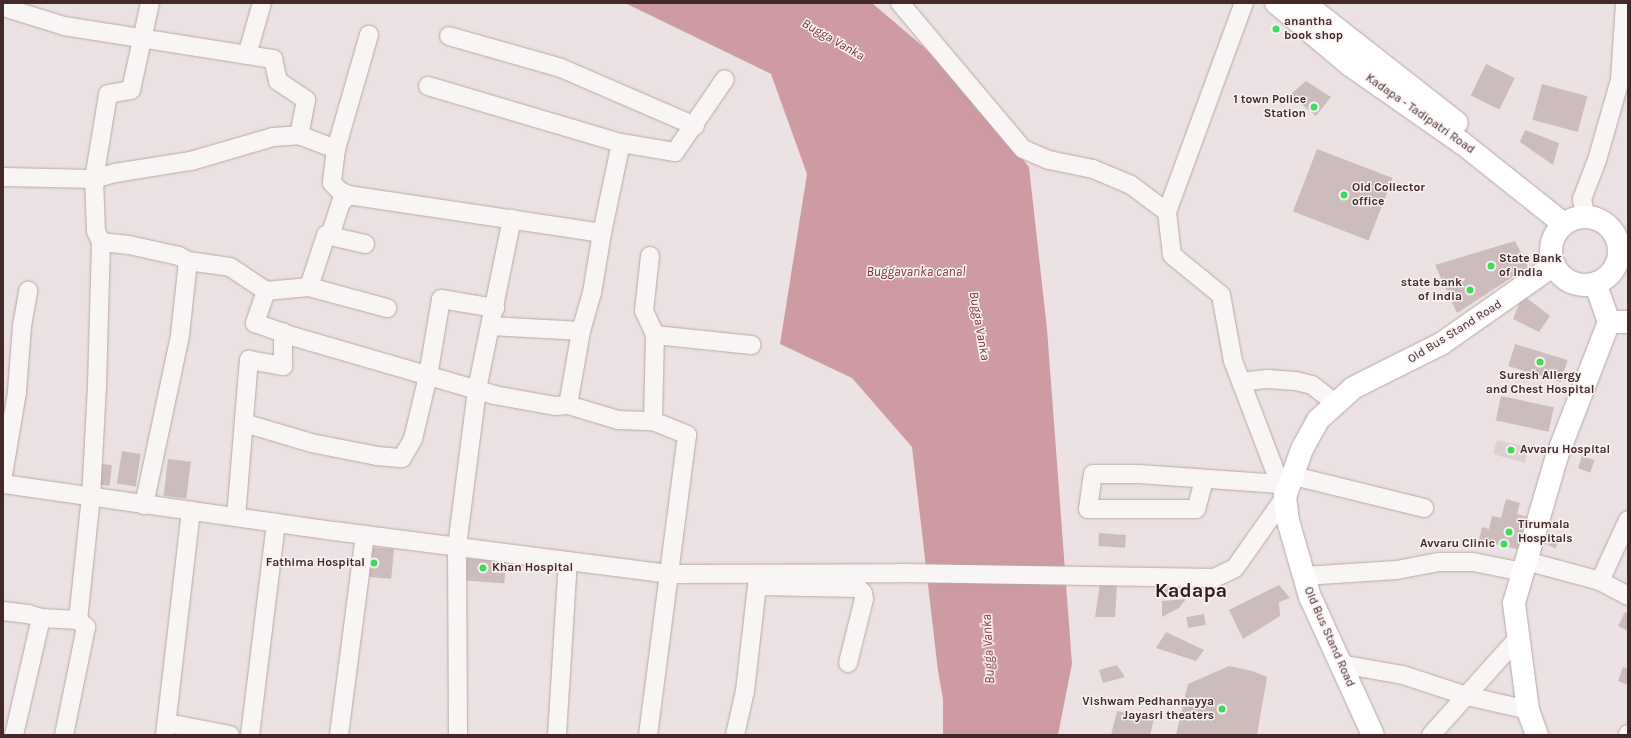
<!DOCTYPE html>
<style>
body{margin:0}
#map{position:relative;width:1631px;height:738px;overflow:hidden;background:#ece2e3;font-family:Karla,sans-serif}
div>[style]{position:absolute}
.built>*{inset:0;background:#ded0d1}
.water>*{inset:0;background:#ce9ba2}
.building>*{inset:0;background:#ccbcbc;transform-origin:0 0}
.roads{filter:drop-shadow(0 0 1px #b7a7a7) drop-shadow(0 0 1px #b7a7a7)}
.minor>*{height:18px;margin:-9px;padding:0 9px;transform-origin:9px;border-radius:9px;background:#f9f5f5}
.major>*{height:22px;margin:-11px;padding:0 11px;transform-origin:11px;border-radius:11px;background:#fff}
.major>.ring{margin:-11px;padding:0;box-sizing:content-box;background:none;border:22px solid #fff;border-radius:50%}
.dots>*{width:11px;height:11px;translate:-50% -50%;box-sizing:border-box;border:2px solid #f9f2f3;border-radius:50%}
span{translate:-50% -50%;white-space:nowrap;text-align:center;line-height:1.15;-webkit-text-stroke:3px #f9f2f3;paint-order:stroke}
.poi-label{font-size:12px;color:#452929;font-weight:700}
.left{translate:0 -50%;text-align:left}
.right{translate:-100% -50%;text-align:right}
.street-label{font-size:12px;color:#452929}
.water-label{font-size:13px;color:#7c2f37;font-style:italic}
.town-label{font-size:20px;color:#361b1b;font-weight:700}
.frame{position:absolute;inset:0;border:4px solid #452929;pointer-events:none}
</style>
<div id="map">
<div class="built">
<div style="clip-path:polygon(1497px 440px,1528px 447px,1525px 463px,1493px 454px)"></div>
</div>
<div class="water">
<div style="clip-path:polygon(625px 3px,872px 3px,953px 72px,1029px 167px,1047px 329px,1072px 664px,1058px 735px,943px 735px,943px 699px,938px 671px,912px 447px,852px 378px,780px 344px,807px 174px,771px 74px)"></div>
</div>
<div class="building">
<div style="left:1486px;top:64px;width:32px;height:35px;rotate:26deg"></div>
<div style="clip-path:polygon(1306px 81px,1331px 97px,1316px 116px,1290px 95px)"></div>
<div style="left:1542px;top:84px;width:47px;height:37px;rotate:15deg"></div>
<div style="clip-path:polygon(1525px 130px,1559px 143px,1553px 165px,1520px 142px)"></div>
<div style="left:1317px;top:149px;width:81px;height:67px;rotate:21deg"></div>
<div style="clip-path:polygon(1515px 241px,1528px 267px,1457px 313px,1435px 265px)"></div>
<div style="clip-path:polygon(1523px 295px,1550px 316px,1539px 332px,1513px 319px)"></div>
<div style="left:1515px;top:344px;width:55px;height:23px;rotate:17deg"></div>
<div style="left:1501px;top:396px;width:54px;height:25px;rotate:12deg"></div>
<div style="left:122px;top:451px;width:19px;height:33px;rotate:9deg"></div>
<div style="left:1582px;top:456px;width:13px;height:13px;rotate:18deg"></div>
<div style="left:168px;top:459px;width:23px;height:37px;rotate:7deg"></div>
<div style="left:93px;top:463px;width:19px;height:21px;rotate:6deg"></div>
<div style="clip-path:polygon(1506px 499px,1520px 503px,1517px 514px,1528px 517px,1520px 550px,1479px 540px,1482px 527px,1489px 529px,1492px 516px,1501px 518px)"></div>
<div style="left:1541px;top:532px;width:20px;height:9px;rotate:24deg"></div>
<div style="left:1099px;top:533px;width:27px;height:13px;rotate:4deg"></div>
<div style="left:360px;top:546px;width:34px;height:30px;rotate:5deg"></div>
<div style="left:460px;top:558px;width:46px;height:22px;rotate:4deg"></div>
<div style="clip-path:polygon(1100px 584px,1117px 585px,1115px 617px,1095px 617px)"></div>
<div style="clip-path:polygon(1279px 585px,1290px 598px,1279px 602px,1280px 616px,1243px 639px,1229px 610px)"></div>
<div style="clip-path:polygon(1161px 588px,1177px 590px,1176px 597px,1162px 596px)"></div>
<div style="clip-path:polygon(1186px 599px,1179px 608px,1162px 617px,1162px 601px)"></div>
<div style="clip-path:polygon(1625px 612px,1628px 614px,1628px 631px,1618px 626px)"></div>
<div style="left:1204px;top:614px;width:11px;height:18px;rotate:80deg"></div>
<div style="clip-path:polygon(1166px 632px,1204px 650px,1196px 661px,1156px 648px)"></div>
<div style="clip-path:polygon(1117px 665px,1125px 677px,1103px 683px,1099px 670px)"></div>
<div style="clip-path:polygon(1229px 666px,1252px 671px,1267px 677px,1257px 735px,1176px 735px,1188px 684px)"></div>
<div style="clip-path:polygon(1623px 667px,1628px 669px,1628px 685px,1618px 681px)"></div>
<div style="clip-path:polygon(1117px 711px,1154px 719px,1150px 735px,1111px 735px)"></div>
</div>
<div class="roads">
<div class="minor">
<div style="left:900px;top:3px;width:191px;rotate:49.9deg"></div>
<div style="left:1023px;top:149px;width:28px;rotate:23deg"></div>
<div style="left:1049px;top:160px;width:45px;rotate:11.6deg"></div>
<div style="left:1093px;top:169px;width:41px;rotate:22.8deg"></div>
<div style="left:1131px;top:185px;width:45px;rotate:36.9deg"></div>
<div style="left:3px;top:7px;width:64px;rotate:17.3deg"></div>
<div style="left:64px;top:26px;width:212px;rotate:9deg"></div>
<div style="left:273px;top:59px;width:23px;rotate:77deg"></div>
<div style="left:278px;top:81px;width:34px;rotate:34deg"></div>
<div style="left:306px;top:100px;width:36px;rotate:101deg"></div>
<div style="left:449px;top:36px;width:116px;rotate:15.9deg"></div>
<div style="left:561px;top:68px;width:146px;rotate:23.4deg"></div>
<div style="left:247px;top:55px;width:54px;rotate:-73.9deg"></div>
<div style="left:428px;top:86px;width:201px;rotate:16.5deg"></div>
<div style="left:336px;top:149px;width:119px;rotate:-73.9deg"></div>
<div style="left:3px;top:177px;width:91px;rotate:1.3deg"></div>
<div style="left:94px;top:179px;width:22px;rotate:-16deg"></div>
<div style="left:115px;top:173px;width:77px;rotate:-9deg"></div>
<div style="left:191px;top:161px;width:85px;rotate:-16.3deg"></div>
<div style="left:273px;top:137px;width:26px;rotate:-4deg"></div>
<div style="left:299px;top:135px;width:40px;rotate:21deg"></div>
<div style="left:336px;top:149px;width:34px;rotate:97deg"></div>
<div style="left:332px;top:183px;width:11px;rotate:45deg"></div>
<div style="left:340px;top:191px;width:9px;rotate:27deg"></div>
<div style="left:348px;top:195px;width:257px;rotate:8.5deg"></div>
<div style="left:602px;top:233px;width:92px;rotate:-78.1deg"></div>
<div style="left:621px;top:143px;width:55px;rotate:9.5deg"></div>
<div style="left:675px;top:152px;width:88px;rotate:-55.6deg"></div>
<div style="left:1586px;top:217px;width:18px;rotate:-103deg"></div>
<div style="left:1582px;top:199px;width:42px;rotate:-69deg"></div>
<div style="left:1597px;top:160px;width:83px;rotate:-74deg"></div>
<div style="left:1620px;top:80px;width:77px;rotate:-86.3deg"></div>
<div style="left:330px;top:236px;width:35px;rotate:-72deg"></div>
<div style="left:341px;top:203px;width:11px;rotate:-49deg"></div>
<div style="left:101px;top:242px;width:28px;rotate:6deg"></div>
<div style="left:129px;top:245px;width:51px;rotate:12.4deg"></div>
<div style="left:179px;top:256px;width:10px;rotate:29deg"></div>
<div style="left:188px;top:261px;width:42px;rotate:8.1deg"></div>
<div style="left:230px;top:267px;width:43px;rotate:33.7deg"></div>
<div style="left:266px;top:291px;width:43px;rotate:-5.3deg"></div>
<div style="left:309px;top:287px;width:55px;rotate:-71.9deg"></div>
<div style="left:326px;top:235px;width:40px;rotate:13deg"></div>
<div style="left:650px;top:256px;width:55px;rotate:96.2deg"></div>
<div style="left:644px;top:311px;width:26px;rotate:65deg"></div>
<div style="left:655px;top:335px;width:97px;rotate:5.9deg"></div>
<div style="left:309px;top:287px;width:81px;rotate:15.1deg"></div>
<div style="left:266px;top:291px;width:34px;rotate:109deg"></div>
<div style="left:255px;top:323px;width:42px;rotate:19.3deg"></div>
<div style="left:295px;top:337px;width:207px;rotate:16.2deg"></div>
<div style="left:494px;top:395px;width:63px;rotate:10.1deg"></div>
<div style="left:556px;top:406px;width:12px;rotate:-5deg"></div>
<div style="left:568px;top:405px;width:52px;rotate:16.7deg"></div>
<div style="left:618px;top:420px;width:35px;rotate:2deg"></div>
<div style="left:653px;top:421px;width:37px;rotate:22deg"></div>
<div style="left:687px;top:435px;width:303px;rotate:97.4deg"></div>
<div style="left:491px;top:326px;width:90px;rotate:3.2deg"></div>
<div style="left:1241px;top:382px;width:26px;rotate:-7deg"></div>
<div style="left:1267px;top:379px;width:29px;rotate:4deg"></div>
<div style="left:1296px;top:381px;width:16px;rotate:14deg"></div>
<div style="left:1312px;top:385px;width:29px;rotate:38deg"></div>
<div style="left:568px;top:405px;width:75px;rotate:-80deg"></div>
<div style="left:581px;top:331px;width:40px;rotate:-74deg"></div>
<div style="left:592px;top:293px;width:61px;rotate:-80.5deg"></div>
<div style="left:653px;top:421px;width:86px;rotate:-88.7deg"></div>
<div style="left:244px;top:423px;width:70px;rotate:16.6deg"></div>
<div style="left:311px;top:443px;width:67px;rotate:11.1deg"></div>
<div style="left:377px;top:456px;width:25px;rotate:5deg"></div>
<div style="left:402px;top:458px;width:22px;rotate:-60deg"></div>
<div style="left:413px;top:439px;width:65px;rotate:-76.6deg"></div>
<div style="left:428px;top:376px;width:78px;rotate:-80.4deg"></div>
<div style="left:441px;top:299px;width:55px;rotate:9.5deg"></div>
<div style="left:3px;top:475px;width:84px;rotate:-80.4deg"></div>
<div style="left:17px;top:392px;width:66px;rotate:-85.7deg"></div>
<div style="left:22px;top:326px;width:36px;rotate:-80deg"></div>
<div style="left:1294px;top:476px;width:134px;rotate:13.8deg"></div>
<div style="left:1204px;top:480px;width:30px;rotate:105deg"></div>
<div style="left:1196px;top:509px;width:108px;rotate:180deg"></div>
<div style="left:1088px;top:509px;width:35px;rotate:-82deg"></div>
<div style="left:1093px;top:474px;width:46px"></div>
<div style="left:1139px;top:474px;width:141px;rotate:4.1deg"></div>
<div style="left:3px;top:484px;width:334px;rotate:8.1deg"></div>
<div style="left:334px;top:531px;width:339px;rotate:7.3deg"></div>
<div style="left:670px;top:574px;width:231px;rotate:-0.2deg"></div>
<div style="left:901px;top:573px;width:313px;rotate:0.9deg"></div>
<div style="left:1214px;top:578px;width:23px;rotate:-25deg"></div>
<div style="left:1235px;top:568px;width:87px;rotate:-54.8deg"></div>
<div style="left:1285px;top:497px;width:146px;rotate:-110.9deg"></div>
<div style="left:1233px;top:361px;width:67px;rotate:-100.3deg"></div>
<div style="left:1221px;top:295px;width:63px;rotate:-140.8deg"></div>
<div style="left:1172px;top:255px;width:43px;rotate:-96.6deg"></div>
<div style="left:1167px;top:212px;width:223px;rotate:-69.8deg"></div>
<div style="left:144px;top:505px;width:174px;rotate:-78deg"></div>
<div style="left:180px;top:335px;width:74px;rotate:-83.8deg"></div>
<div style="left:236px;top:517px;width:158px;rotate:-85.3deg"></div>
<div style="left:249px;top:360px;width:35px;rotate:10deg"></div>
<div style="left:283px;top:366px;width:34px;rotate:-90deg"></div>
<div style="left:1526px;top:561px;width:77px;rotate:15.1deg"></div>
<div style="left:1600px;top:581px;width:32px;rotate:28deg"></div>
<div style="left:1304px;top:576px;width:93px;rotate:-3.7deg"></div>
<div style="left:1397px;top:570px;width:43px;rotate:-10.8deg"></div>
<div style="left:1439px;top:562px;width:34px"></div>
<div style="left:1473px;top:562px;width:51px;rotate:11.3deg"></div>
<div style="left:1600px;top:581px;width:67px;rotate:-65.3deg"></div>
<div style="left:760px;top:586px;width:98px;rotate:1.2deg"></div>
<div style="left:858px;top:588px;width:7px;rotate:45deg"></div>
<div style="left:863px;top:593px;width:6px;rotate:81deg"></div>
<div style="left:864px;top:599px;width:66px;rotate:104deg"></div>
<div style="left:3px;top:611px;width:25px;rotate:7deg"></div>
<div style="left:28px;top:614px;width:14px;rotate:17deg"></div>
<div style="left:41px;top:618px;width:37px;rotate:3deg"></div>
<div style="left:78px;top:620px;width:11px;rotate:41deg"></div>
<div style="left:86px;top:627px;width:110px;rotate:101.5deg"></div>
<div style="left:78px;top:620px;width:124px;rotate:-84deg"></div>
<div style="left:91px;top:497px;width:111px;rotate:-86.9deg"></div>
<div style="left:97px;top:386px;width:144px;rotate:-88.4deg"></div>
<div style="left:101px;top:242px;width:12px;rotate:-114deg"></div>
<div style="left:96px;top:231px;width:52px;rotate:-92.2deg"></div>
<div style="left:94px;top:179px;width:86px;rotate:-80.6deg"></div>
<div style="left:108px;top:94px;width:23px;rotate:-10deg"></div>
<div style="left:131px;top:90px;width:89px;rotate:-77.7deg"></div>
<div style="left:1340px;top:664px;width:64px;rotate:9.9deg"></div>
<div style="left:1403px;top:675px;width:67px;rotate:18.2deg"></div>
<div style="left:1467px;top:696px;width:63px;rotate:12.9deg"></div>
<div style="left:168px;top:723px;width:63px;rotate:11deg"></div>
<div style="left:14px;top:735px;width:120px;rotate:-77deg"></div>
<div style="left:165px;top:735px;width:226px;rotate:-83.4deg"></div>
<div style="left:250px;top:735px;width:214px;rotate:-83deg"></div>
<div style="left:339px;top:735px;width:202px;rotate:-82.6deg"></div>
<div style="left:458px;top:735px;width:189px;rotate:-90.3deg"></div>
<div style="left:457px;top:546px;width:158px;rotate:-82.7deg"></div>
<div style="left:477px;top:389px;width:174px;rotate:-78.4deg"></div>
<div style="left:557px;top:735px;width:174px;rotate:-86.4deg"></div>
<div style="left:735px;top:735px;width:45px;rotate:-77.2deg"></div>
<div style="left:745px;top:691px;width:107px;rotate:-83.5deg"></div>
<div style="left:1431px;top:735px;width:132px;rotate:-48.1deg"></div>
<div style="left:1628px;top:735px;width:1px;rotate:-90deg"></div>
</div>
<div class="major">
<div style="left:1276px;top:3px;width:97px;rotate:40deg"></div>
<div style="left:1350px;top:65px;width:136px;rotate:34.9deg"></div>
<div style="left:1462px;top:143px;width:130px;rotate:38.5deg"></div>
<div style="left:1304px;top:3px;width:194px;rotate:38.1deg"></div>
<div class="ring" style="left:1551px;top:217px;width:46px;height:46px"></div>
<div style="left:1609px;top:322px;width:19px"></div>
<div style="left:1373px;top:735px;width:152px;rotate:-114.5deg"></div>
<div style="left:1310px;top:597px;width:79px;rotate:-106.1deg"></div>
<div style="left:1288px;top:521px;width:24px;rotate:-97deg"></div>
<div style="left:1285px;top:497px;width:51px;rotate:-70.5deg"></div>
<div style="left:1302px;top:449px;width:33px;rotate:-61deg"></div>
<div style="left:1318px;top:420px;width:47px;rotate:-42.4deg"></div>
<div style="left:1353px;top:388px;width:98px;rotate:-26.6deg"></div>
<div style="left:1441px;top:344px;width:138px;rotate:-35deg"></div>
<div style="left:1537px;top:735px;width:27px;rotate:-110deg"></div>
<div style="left:1528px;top:710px;width:108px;rotate:-97.5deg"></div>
<div style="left:1514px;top:603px;width:153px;rotate:-73.7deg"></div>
<div style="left:1557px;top:456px;width:144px;rotate:-68.8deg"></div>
<div style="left:1609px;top:322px;width:41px;rotate:-109.7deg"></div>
</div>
</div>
<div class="dots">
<div style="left:1276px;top:29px;background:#40d85d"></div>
<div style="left:1314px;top:107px;background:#40d85d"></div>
<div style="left:1344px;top:195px;background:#40d85d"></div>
<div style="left:1491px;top:266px;background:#40d85d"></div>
<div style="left:1470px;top:290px;background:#40d85d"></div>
<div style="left:1540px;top:362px;background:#40d85d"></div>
<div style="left:1511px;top:450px;background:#40d85d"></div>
<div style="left:1509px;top:532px;background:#40d85d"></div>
<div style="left:1504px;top:544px;background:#40d85d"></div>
<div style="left:374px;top:563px;background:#40d85d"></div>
<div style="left:483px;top:568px;background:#40d85d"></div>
<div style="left:1222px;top:709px;background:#40d85d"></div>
</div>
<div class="poi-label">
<span class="left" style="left:1284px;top:29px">anantha<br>book shop</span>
<span class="right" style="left:1306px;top:107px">1 town Police<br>Station</span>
<span class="left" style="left:1352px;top:195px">Old Collector<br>office</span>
<span class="left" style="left:1499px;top:266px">State Bank<br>of India</span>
<span class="right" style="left:1462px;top:290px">state bank<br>of india</span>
<span style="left:1540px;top:383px">Suresh Allergy<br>and Chest Hospital</span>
<span class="left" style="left:1520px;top:450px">Avvaru Hospital</span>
<span class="left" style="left:1518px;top:532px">Tirumala<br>Hospitals</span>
<span class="right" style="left:1495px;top:544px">Avvaru Clinic</span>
<span class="right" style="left:365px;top:563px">Fathima Hospital</span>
<span class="left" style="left:492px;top:568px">Khan Hospital</span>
<span class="right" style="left:1214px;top:709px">Vishwam Pedhannayya<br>Jayasri theaters</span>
</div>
<div class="street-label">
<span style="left:1420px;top:114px;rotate:35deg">Kadapa - Tadipatri Road</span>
<span style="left:1455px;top:332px;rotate:-32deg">Old Bus Stand Road</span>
<span style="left:1329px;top:637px;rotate:66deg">Old Bus Stand Road</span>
</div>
<div class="water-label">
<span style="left:833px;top:40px;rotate:30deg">Bugga Vanka</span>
<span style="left:916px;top:272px">Buggavanka canal</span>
<span style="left:979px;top:326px;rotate:80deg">Bugga Vanka</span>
<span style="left:989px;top:649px;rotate:-93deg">Bugga Vanka</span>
</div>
<div class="town-label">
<span style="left:1191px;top:590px">Kadapa</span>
</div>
<div class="frame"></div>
</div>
